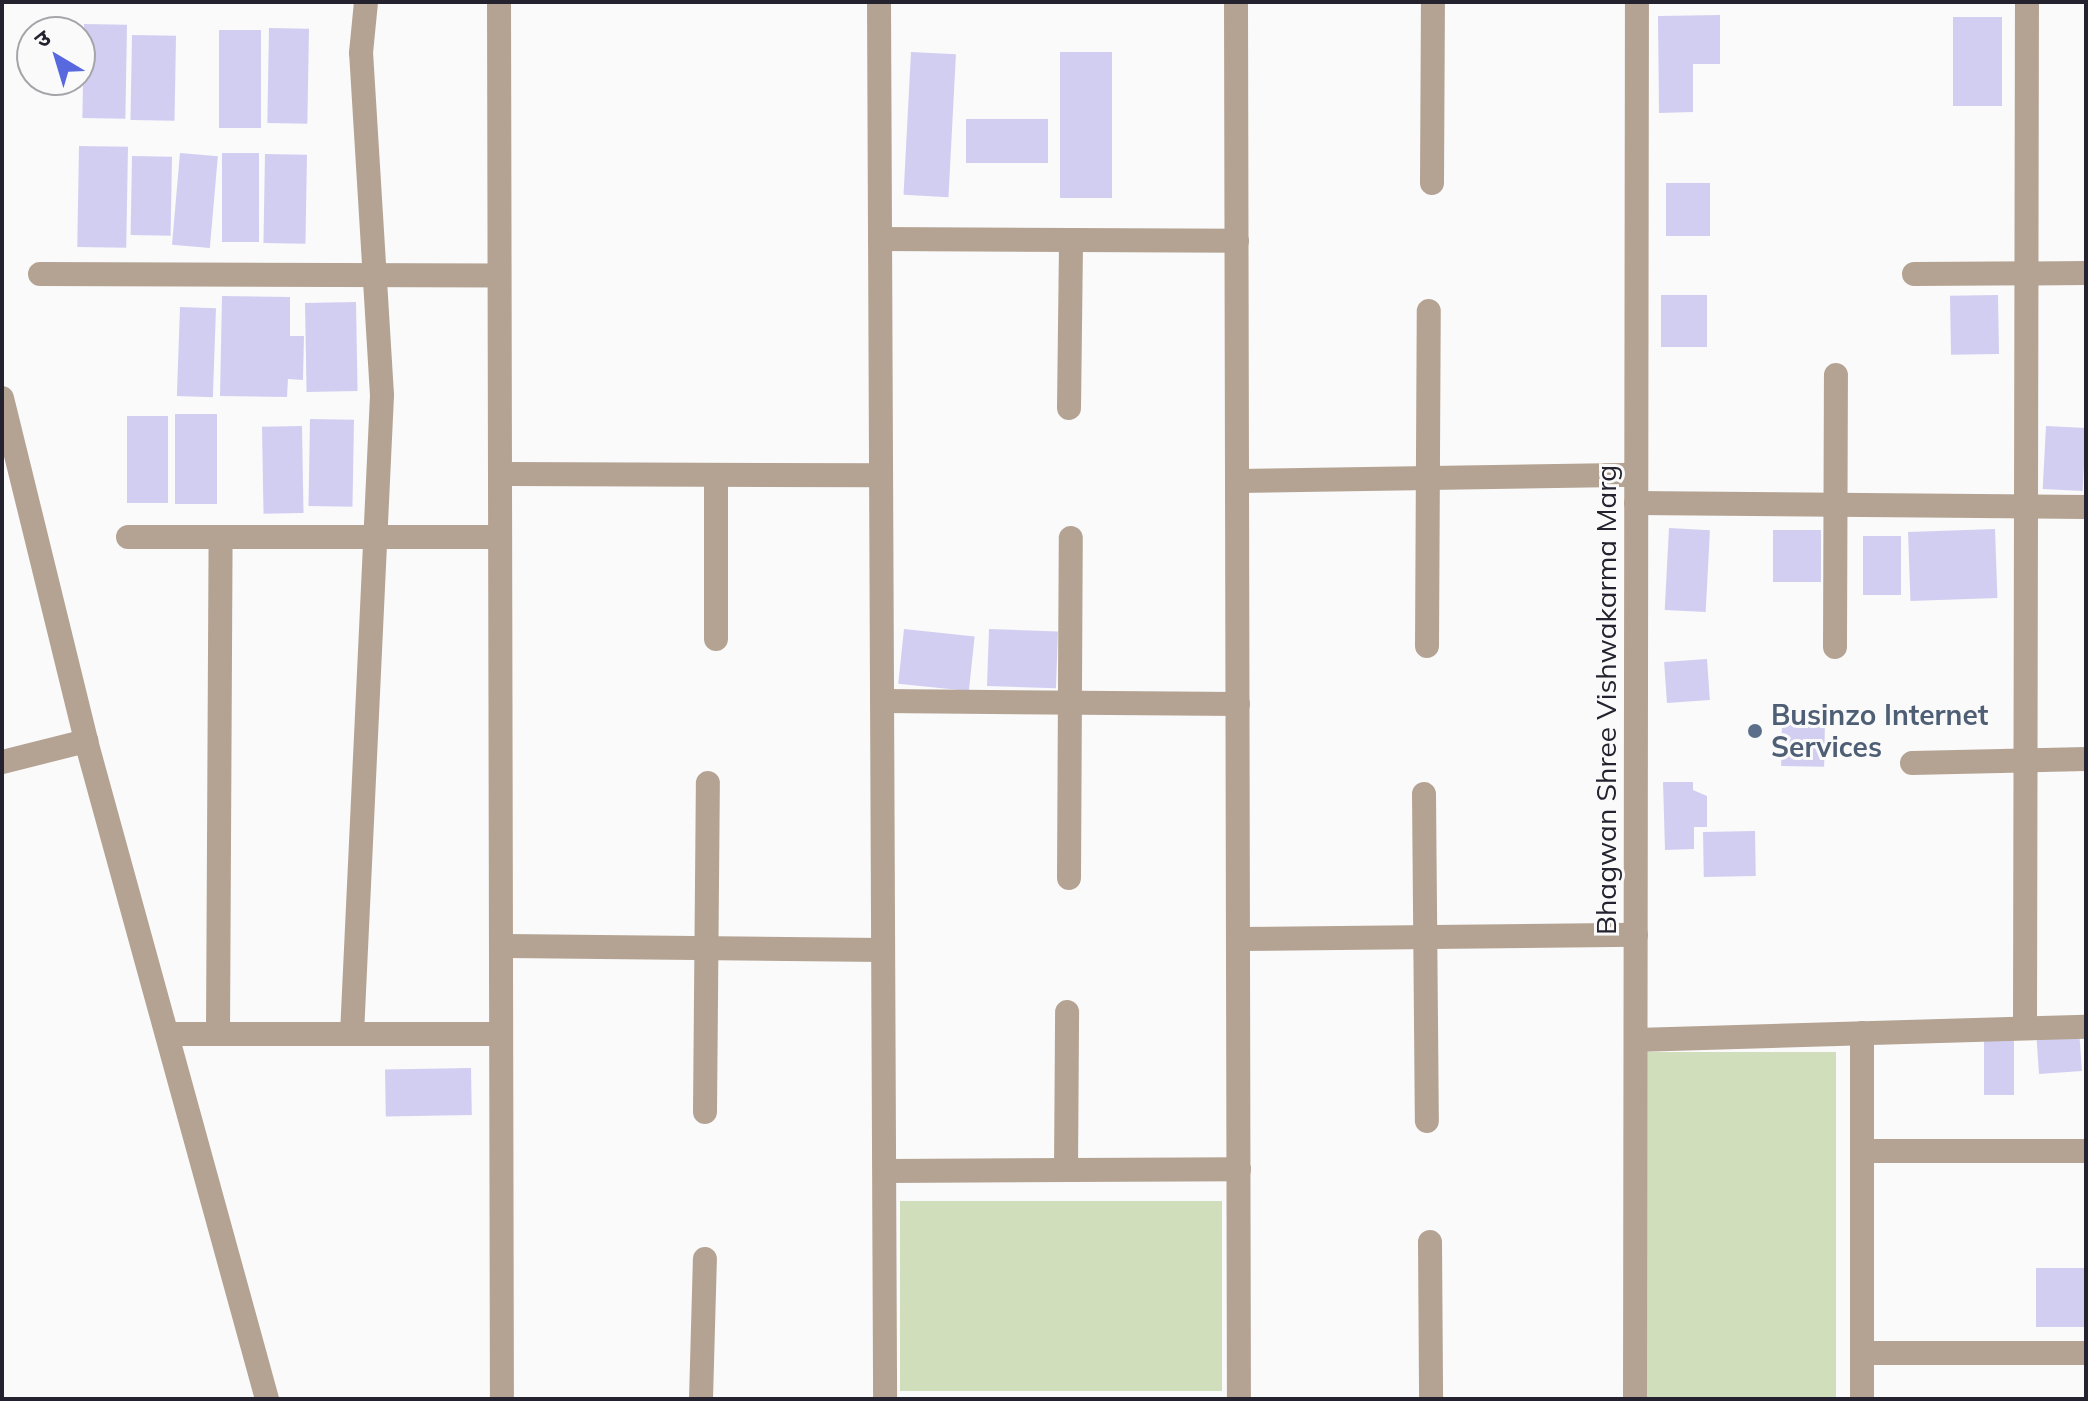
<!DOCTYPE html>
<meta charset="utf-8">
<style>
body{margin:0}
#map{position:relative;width:2088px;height:1401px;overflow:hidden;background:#fafafa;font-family:Mulish,"Noto Sans Devanagari",sans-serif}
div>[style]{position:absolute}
.green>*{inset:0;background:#d0debb;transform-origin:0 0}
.building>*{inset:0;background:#d2cef1;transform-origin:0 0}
.minor>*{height:24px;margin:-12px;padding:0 12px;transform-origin:12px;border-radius:12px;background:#b4a393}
.dots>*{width:22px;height:22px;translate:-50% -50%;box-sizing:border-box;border:4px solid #fafafa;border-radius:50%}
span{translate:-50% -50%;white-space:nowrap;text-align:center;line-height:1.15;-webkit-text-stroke:6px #fafafa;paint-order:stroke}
.street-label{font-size:28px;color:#24222f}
.service-label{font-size:28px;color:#4e5e75;font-weight:700}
.left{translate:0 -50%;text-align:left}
.frame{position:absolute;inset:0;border:4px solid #24222f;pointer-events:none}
.north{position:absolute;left:16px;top:16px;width:80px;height:80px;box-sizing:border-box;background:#fafafa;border:2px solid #a4a4a9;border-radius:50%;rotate:322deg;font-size:22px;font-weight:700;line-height:32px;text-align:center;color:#24222f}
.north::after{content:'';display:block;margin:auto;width:28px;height:36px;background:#5868df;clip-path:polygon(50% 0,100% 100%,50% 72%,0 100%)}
</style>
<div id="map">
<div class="green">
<div style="left:1646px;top:1052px;width:190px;height:347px"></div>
<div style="left:1222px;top:1201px;width:190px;height:322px;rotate:90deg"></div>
</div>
<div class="building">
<div style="clip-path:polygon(1720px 15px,1720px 64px,1693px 64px,1693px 112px,1659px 113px,1658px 16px)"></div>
<div style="left:2002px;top:17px;width:89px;height:49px;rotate:90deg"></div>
<div style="left:84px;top:24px;width:43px;height:94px;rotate:1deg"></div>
<div style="left:269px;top:28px;width:40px;height:95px;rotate:1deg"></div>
<div style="left:219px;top:30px;width:42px;height:98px"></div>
<div style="left:132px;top:35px;width:44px;height:85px;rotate:1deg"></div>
<div style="left:911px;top:52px;width:45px;height:143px;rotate:3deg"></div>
<div style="left:1060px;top:52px;width:52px;height:146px"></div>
<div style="left:1048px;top:119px;width:44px;height:82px;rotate:90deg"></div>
<div style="left:79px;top:146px;width:49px;height:101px;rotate:1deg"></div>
<div style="left:180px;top:153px;width:38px;height:92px;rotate:5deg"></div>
<div style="left:222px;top:153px;width:37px;height:89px"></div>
<div style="left:265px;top:154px;width:42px;height:89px;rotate:1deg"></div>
<div style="left:132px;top:156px;width:40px;height:79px;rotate:1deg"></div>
<div style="left:1666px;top:183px;width:44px;height:53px"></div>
<div style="left:1661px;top:295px;width:46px;height:52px"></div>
<div style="left:1998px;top:295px;width:59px;height:48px;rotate:89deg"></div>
<div style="clip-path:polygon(222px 296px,290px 297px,290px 336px,304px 336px,303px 380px,288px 379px,287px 397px,220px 396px)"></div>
<div style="left:356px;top:302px;width:89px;height:51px;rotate:89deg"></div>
<div style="left:180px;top:307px;width:36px;height:89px;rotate:2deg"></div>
<div style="left:175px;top:414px;width:42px;height:90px"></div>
<div style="left:168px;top:416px;width:87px;height:41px;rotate:90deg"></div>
<div style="left:310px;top:419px;width:44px;height:87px;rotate:1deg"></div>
<div style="left:302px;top:426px;width:87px;height:40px;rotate:89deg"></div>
<div style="left:2046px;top:426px;width:40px;height:63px;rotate:3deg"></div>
<div style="left:1669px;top:528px;width:41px;height:82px;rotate:3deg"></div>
<div style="left:1995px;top:529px;width:69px;height:87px;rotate:88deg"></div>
<div style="left:1773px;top:530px;width:48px;height:52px"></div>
<div style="left:1863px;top:536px;width:38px;height:59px"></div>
<div style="left:904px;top:629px;width:71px;height:55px;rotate:6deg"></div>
<div style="left:989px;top:629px;width:69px;height:57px;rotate:2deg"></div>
<div style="left:1707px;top:659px;width:41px;height:43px;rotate:86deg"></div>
<div style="left:1782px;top:718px;width:43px;height:48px;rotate:1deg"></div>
<div style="clip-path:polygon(1663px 782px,1693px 782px,1693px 790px,1707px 796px,1707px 827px,1694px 827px,1694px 849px,1665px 850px)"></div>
<div style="left:1755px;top:831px;width:45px;height:52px;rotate:89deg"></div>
<div style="left:2079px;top:1029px;width:42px;height:43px;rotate:86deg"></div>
<div style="left:1984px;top:1038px;width:30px;height:57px"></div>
<div style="left:471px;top:1068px;width:47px;height:86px;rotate:89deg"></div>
<div style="left:2036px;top:1268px;width:50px;height:59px"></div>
</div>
<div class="minor">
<div style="left:499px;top:2px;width:1397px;rotate:89.88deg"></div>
<div style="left:879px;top:2px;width:1397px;rotate:89.75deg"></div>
<div style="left:1236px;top:2px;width:1397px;rotate:89.88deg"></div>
<div style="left:1432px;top:183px;width:181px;rotate:-89.7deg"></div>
<div style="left:880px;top:239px;width:357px;rotate:0.3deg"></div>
<div style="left:40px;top:274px;width:459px;rotate:0.2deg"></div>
<div style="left:1914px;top:274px;width:172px;rotate:-0.3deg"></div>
<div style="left:2px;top:398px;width:353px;rotate:76.2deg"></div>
<div style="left:86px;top:741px;width:682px;rotate:74.62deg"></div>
<div style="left:1069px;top:408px;width:167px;rotate:-89.3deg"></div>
<div style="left:500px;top:474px;width:381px;rotate:0.2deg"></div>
<div style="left:716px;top:475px;width:164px;rotate:90deg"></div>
<div style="left:1237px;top:481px;width:399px;rotate:-0.9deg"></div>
<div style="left:1636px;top:503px;width:450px;rotate:0.5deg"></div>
<div style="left:128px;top:537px;width:372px"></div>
<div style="left:1427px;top:646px;width:335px;rotate:-89.7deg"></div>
<div style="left:1835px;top:647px;width:272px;rotate:-89.8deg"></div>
<div style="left:882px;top:701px;width:356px;rotate:0.5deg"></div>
<div style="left:2px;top:762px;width:87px;rotate:-14deg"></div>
<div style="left:1912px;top:763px;width:174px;rotate:-1.3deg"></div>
<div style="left:1424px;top:794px;width:327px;rotate:89.5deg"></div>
<div style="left:1069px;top:878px;width:340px;rotate:-89.7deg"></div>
<div style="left:1238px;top:939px;width:398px;rotate:-0.6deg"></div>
<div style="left:501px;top:946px;width:382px;rotate:0.6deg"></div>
<div style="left:2025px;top:1028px;width:1026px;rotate:-89.89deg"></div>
<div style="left:168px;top:1034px;width:333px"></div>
<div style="left:218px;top:1034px;width:495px;rotate:-89.7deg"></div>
<div style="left:352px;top:1034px;width:640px;rotate:-87.31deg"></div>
<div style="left:382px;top:395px;width:343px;rotate:-93.5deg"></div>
<div style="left:361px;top:53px;width:51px;rotate:-84.4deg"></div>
<div style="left:1636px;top:1040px;width:450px;rotate:-1.7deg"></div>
<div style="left:705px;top:1112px;width:329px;rotate:-89.5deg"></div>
<div style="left:1862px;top:1151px;width:224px"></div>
<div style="left:1066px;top:1170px;width:158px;rotate:-89.6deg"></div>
<div style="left:886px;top:1171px;width:353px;rotate:-0.3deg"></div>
<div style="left:1430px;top:1242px;width:157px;rotate:89.6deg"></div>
<div style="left:1862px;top:1353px;width:224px"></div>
<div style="left:701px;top:1399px;width:140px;rotate:-88.4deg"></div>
<div style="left:1635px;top:1399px;width:1397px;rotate:-89.92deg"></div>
<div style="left:1862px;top:1399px;width:366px;rotate:-90deg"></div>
</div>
<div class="dots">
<div style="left:1755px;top:731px;background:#5c6f8a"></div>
</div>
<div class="street-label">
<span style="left:1606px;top:700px;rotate:-90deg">Bhagwan Shree Vishwakarma Marg</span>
</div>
<div class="service-label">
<span class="left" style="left:1771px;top:731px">Businzo Internet<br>Services</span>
</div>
<div class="frame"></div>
<div class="north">उ</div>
</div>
